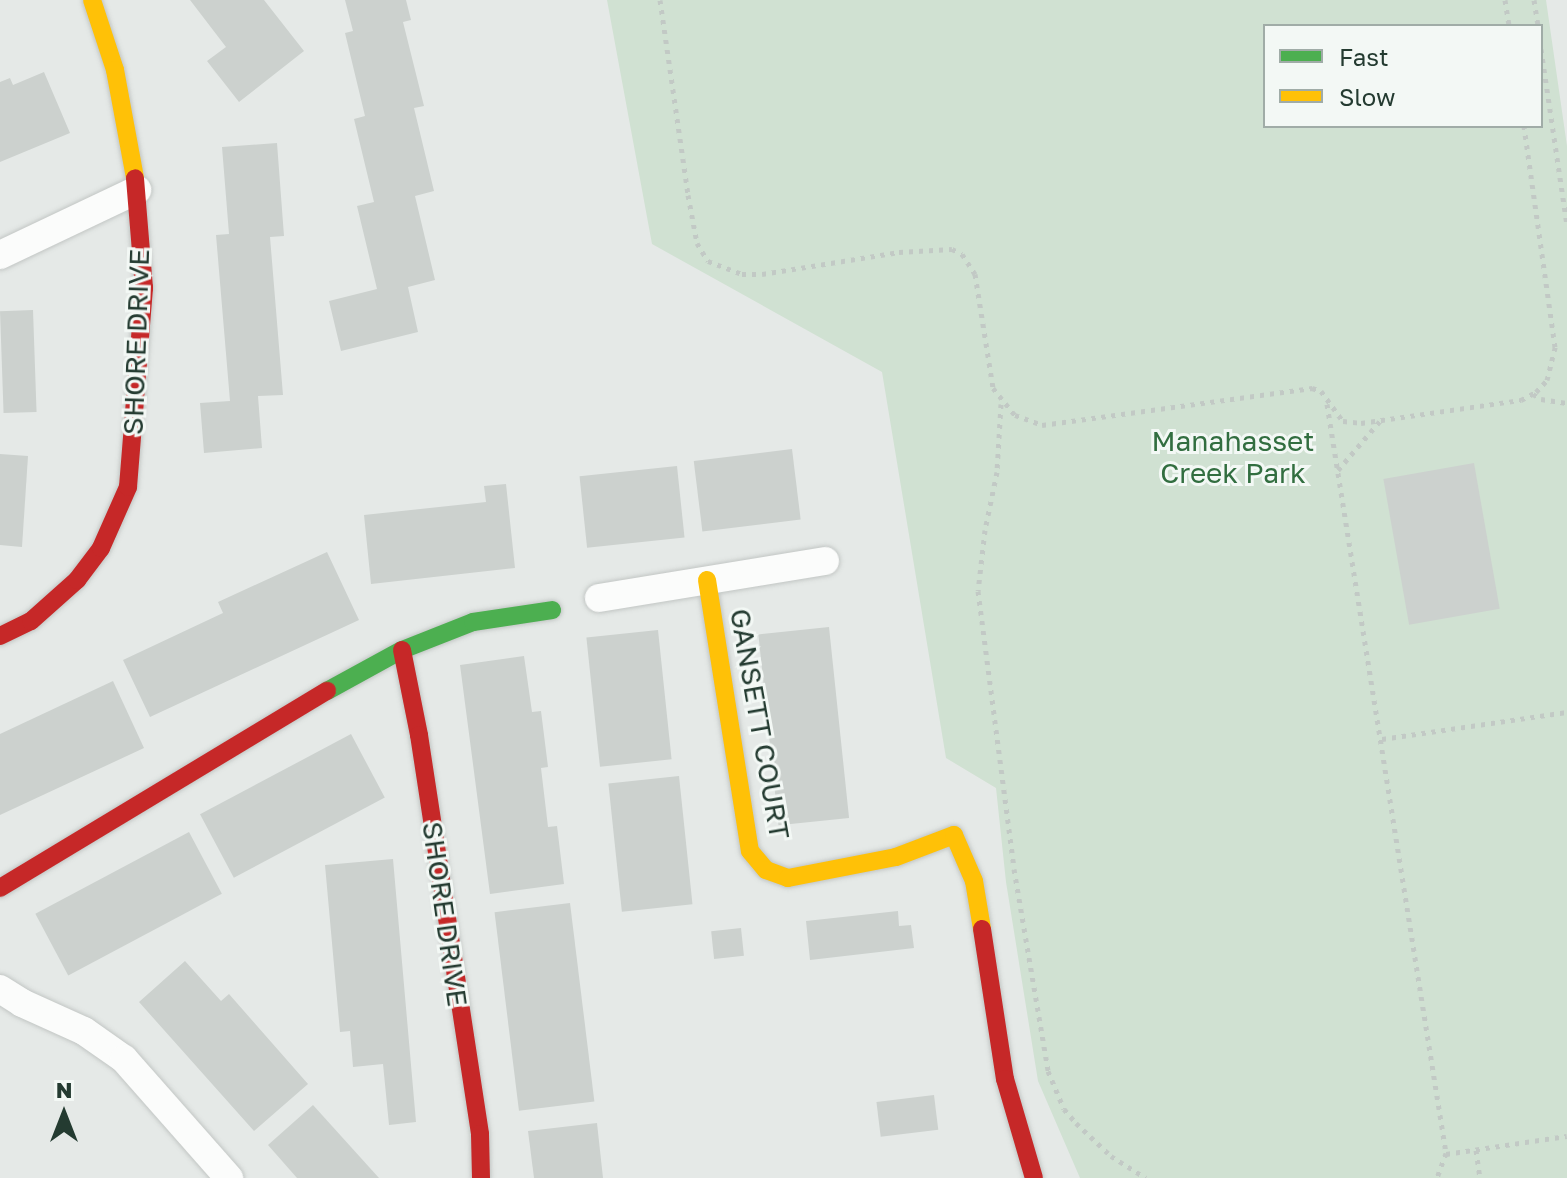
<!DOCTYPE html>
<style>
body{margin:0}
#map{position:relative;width:1567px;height:1178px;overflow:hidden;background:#e5e9e7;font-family:"Golos Text",sans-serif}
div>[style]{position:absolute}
.green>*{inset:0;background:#d0e1d2}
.building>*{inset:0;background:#ccd1ce;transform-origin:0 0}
.path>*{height:5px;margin-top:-2.5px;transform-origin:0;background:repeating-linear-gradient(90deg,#c2c9c5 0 4px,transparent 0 10px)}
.roads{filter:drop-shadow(0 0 2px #c2c6c4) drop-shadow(0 0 2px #c2c6c4)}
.street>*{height:28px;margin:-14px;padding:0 14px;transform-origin:14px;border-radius:14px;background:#fbfcfb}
.fast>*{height:18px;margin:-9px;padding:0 9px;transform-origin:9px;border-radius:9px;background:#4caf50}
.slow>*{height:18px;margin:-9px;padding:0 9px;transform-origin:9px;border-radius:9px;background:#ffc107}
.jam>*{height:18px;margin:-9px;padding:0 9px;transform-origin:9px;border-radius:9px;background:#c62828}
span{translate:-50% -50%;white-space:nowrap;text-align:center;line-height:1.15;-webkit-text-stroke:6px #f3f8f5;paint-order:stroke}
.street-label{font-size:28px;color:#243b31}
.park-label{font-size:28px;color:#326e40}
.legend{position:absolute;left:1263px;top:24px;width:280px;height:104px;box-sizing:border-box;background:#f3f8f5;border:2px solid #a0aca7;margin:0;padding:10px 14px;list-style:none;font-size:24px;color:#243b31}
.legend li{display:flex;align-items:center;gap:16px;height:40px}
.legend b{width:40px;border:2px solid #a0aca7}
.north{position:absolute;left:24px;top:1074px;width:80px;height:80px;-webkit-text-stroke:6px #f3f8f5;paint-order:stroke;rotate:0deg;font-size:22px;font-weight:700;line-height:32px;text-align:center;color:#243b31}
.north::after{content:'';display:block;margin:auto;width:28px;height:36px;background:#243b31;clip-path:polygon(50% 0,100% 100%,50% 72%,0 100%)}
</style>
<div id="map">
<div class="green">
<div style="clip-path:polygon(evenodd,607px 0,1546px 0,1567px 146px,1567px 1178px,1080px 1178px,1038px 1081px,1006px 882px,996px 788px,946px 758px,882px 372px,652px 244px,607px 0,1265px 26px,1541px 26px,1541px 126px,1265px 126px,1265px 26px)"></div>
</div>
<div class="building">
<div style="clip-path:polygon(190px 0,264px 0,304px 51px,239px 102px,207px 61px,226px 47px)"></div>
<div style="clip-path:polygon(345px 0,406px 0,411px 20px,403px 22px,424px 106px,414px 108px,434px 191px,415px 196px,435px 280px,408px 287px,418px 332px,341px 351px,329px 301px,377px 289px,357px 206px,374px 202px,354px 119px,365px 116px,345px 33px,353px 31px)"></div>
<div style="clip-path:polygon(44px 72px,70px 133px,0 162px,0 82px,10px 78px,13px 85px)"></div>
<div style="clip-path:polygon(277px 143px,284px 236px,270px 237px,283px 395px,258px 396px,262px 448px,204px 453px,200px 403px,230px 401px,216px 235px,229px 234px,222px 147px)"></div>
<div style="left:33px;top:310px;width:102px;height:33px;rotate:88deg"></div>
<div style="left:792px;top:449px;width:71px;height:99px;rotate:83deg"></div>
<div style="clip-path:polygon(0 454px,28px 456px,22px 547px,0 545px)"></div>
<div style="left:1474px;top:463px;width:148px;height:92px;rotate:80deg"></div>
<div style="left:677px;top:466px;width:72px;height:98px;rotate:84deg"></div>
<div style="clip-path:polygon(506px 484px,515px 568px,371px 584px,364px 515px,486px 502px,484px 486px)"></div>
<div style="clip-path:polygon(327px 552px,359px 620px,150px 717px,123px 660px,223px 613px,218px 602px)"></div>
<div style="left:829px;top:627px;width:192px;height:71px;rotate:84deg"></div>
<div style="left:658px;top:630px;width:130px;height:72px;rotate:84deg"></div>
<div style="clip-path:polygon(524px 656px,532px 712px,541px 711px,548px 767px,541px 768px,548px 827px,557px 826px,564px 884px,490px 894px,460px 665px)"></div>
<div style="clip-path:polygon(113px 681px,144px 748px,0 815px,0 734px)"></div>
<div style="left:351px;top:734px;width:72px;height:171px;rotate:62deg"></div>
<div style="left:679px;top:776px;width:129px;height:71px;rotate:84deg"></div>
<div style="left:189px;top:832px;width:70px;height:174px;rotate:62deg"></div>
<div style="clip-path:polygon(393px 859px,416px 1122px,389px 1125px,383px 1064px,353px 1067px,350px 1031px,340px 1032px,325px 865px)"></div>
<div style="left:570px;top:903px;width:200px;height:76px;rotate:83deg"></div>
<div style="clip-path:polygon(898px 911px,899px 926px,911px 925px,914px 948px,810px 960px,806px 921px)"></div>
<div style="left:741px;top:928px;width:28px;height:30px;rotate:84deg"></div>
<div style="clip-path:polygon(185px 961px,221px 1001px,229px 994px,308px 1084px,254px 1131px,139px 1002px)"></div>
<div style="left:934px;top:1095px;width:35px;height:58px;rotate:83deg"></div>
<div style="clip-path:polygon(313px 1105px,379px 1178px,297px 1178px,268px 1145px)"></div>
<div style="clip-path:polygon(597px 1123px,603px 1178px,534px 1178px,528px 1131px)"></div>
</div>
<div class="path">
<div style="left:660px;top:0;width:197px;rotate:81.8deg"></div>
<div style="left:688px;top:195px;width:49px;rotate:79.4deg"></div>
<div style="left:697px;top:243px;width:21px;rotate:59deg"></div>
<div style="left:708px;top:261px;width:36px;rotate:21deg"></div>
<div style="left:742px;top:274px;width:20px"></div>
<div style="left:762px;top:274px;width:139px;rotate:-9.1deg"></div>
<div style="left:899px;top:252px;width:53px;rotate:-3.2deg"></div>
<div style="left:952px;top:249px;width:11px;rotate:27deg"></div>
<div style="left:962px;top:254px;width:24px;rotate:57deg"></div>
<div style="left:975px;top:274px;width:115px;rotate:81deg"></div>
<div style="left:993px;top:388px;width:35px;rotate:51deg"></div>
<div style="left:1015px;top:415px;width:29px;rotate:20deg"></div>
<div style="left:1042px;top:425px;width:273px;rotate:-7.8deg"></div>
<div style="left:1312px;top:388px;width:9px;rotate:18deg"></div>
<div style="left:1321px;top:391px;width:37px;rotate:54deg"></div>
<div style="left:1343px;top:421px;width:18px;rotate:6deg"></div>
<div style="left:1361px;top:423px;width:162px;rotate:-8.2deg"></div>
<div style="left:1521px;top:400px;width:17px;rotate:-28deg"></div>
<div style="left:1536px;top:392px;width:16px;rotate:-47deg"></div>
<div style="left:1547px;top:380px;width:34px;rotate:-76deg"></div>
<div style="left:1555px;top:347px;width:223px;rotate:-98deg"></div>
<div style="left:1505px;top:0;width:26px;rotate:81deg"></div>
<div style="left:1534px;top:0;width:26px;rotate:81deg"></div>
<div style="left:1541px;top:49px;width:178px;rotate:81.6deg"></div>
<div style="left:1533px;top:394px;width:9px;rotate:32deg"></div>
<div style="left:1541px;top:399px;width:26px;rotate:9deg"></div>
<div style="left:1001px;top:404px;width:68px;rotate:93.4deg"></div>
<div style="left:997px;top:472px;width:59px;rotate:101.7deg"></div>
<div style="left:985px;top:530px;width:61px;rotate:96.5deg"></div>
<div style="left:978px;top:591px;width:280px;rotate:82.6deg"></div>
<div style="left:1014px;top:869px;width:205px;rotate:80.4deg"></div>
<div style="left:1048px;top:1071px;width:41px;rotate:67.2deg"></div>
<div style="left:1064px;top:1109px;width:18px;rotate:49deg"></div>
<div style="left:1076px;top:1123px;width:48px;rotate:43.3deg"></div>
<div style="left:1111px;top:1156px;width:41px;rotate:32.2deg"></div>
<div style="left:1327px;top:404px;width:758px;rotate:80.97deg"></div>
<div style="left:1446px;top:1153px;width:27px;rotate:110deg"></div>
<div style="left:1338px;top:470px;width:65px;rotate:-49.4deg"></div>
<div style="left:1382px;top:739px;width:187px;rotate:-8.3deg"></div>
<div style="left:1476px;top:1150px;width:28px;rotate:82deg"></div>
<div style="left:1446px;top:1154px;width:122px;rotate:-8.5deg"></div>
</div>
<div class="roads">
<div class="street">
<div style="left:0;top:255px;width:152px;rotate:-25.4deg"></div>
<div style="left:599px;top:598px;width:229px;rotate:-9.3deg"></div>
<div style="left:0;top:989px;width:26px;rotate:32deg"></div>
<div style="left:22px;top:1003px;width:68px;rotate:24.3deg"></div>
<div style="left:84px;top:1031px;width:49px;rotate:35deg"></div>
<div style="left:124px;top:1059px;width:159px;rotate:48.6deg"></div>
</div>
<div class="fast">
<div style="left:327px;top:691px;width:85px;rotate:-28.7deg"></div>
<div style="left:402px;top:650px;width:76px;rotate:-21.5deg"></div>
<div style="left:473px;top:622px;width:80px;rotate:-8.6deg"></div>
</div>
<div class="slow">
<div style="left:92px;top:0;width:74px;rotate:71.8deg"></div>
<div style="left:115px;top:70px;width:110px;rotate:79.5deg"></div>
<div style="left:707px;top:580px;width:274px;rotate:81deg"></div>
<div style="left:750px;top:851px;width:25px;rotate:50deg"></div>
<div style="left:766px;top:870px;width:23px;rotate:20deg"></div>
<div style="left:788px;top:878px;width:110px;rotate:-11deg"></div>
<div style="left:896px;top:857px;width:62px;rotate:-20.8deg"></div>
<div style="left:954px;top:835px;width:50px;rotate:66.5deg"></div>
<div style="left:974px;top:881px;width:49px;rotate:80.5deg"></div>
</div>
<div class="jam">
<div style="left:0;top:636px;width:34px;rotate:-26deg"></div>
<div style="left:31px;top:621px;width:62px;rotate:-41.7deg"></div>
<div style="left:77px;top:580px;width:40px;rotate:-53deg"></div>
<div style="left:101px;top:548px;width:67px;rotate:-66.1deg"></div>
<div style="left:128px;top:487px;width:200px;rotate:-85.4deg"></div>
<div style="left:144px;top:288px;width:110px;rotate:-94.7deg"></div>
<div style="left:402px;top:650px;width:87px;rotate:78.7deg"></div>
<div style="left:419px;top:735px;width:404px;rotate:81.3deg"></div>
<div style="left:480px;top:1134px;width:44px;rotate:88.7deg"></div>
<div style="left:0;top:888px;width:382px;rotate:-31.1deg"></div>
<div style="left:982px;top:929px;width:152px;rotate:81.3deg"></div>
<div style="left:1005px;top:1079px;width:103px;rotate:73.7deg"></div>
</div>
</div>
<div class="street-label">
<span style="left:136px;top:342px;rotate:-88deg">SHORE DRIVE</span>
<span style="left:760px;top:724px;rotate:80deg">GANSETT COURT</span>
<span style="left:445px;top:914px;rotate:82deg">SHORE DRIVE</span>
</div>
<div class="park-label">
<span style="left:1233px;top:457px">Manahasset<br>Creek Park</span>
</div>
<ul class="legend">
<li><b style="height:10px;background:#4caf50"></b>Fast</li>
<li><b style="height:10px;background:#ffc107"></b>Slow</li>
</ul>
<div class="north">N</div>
</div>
